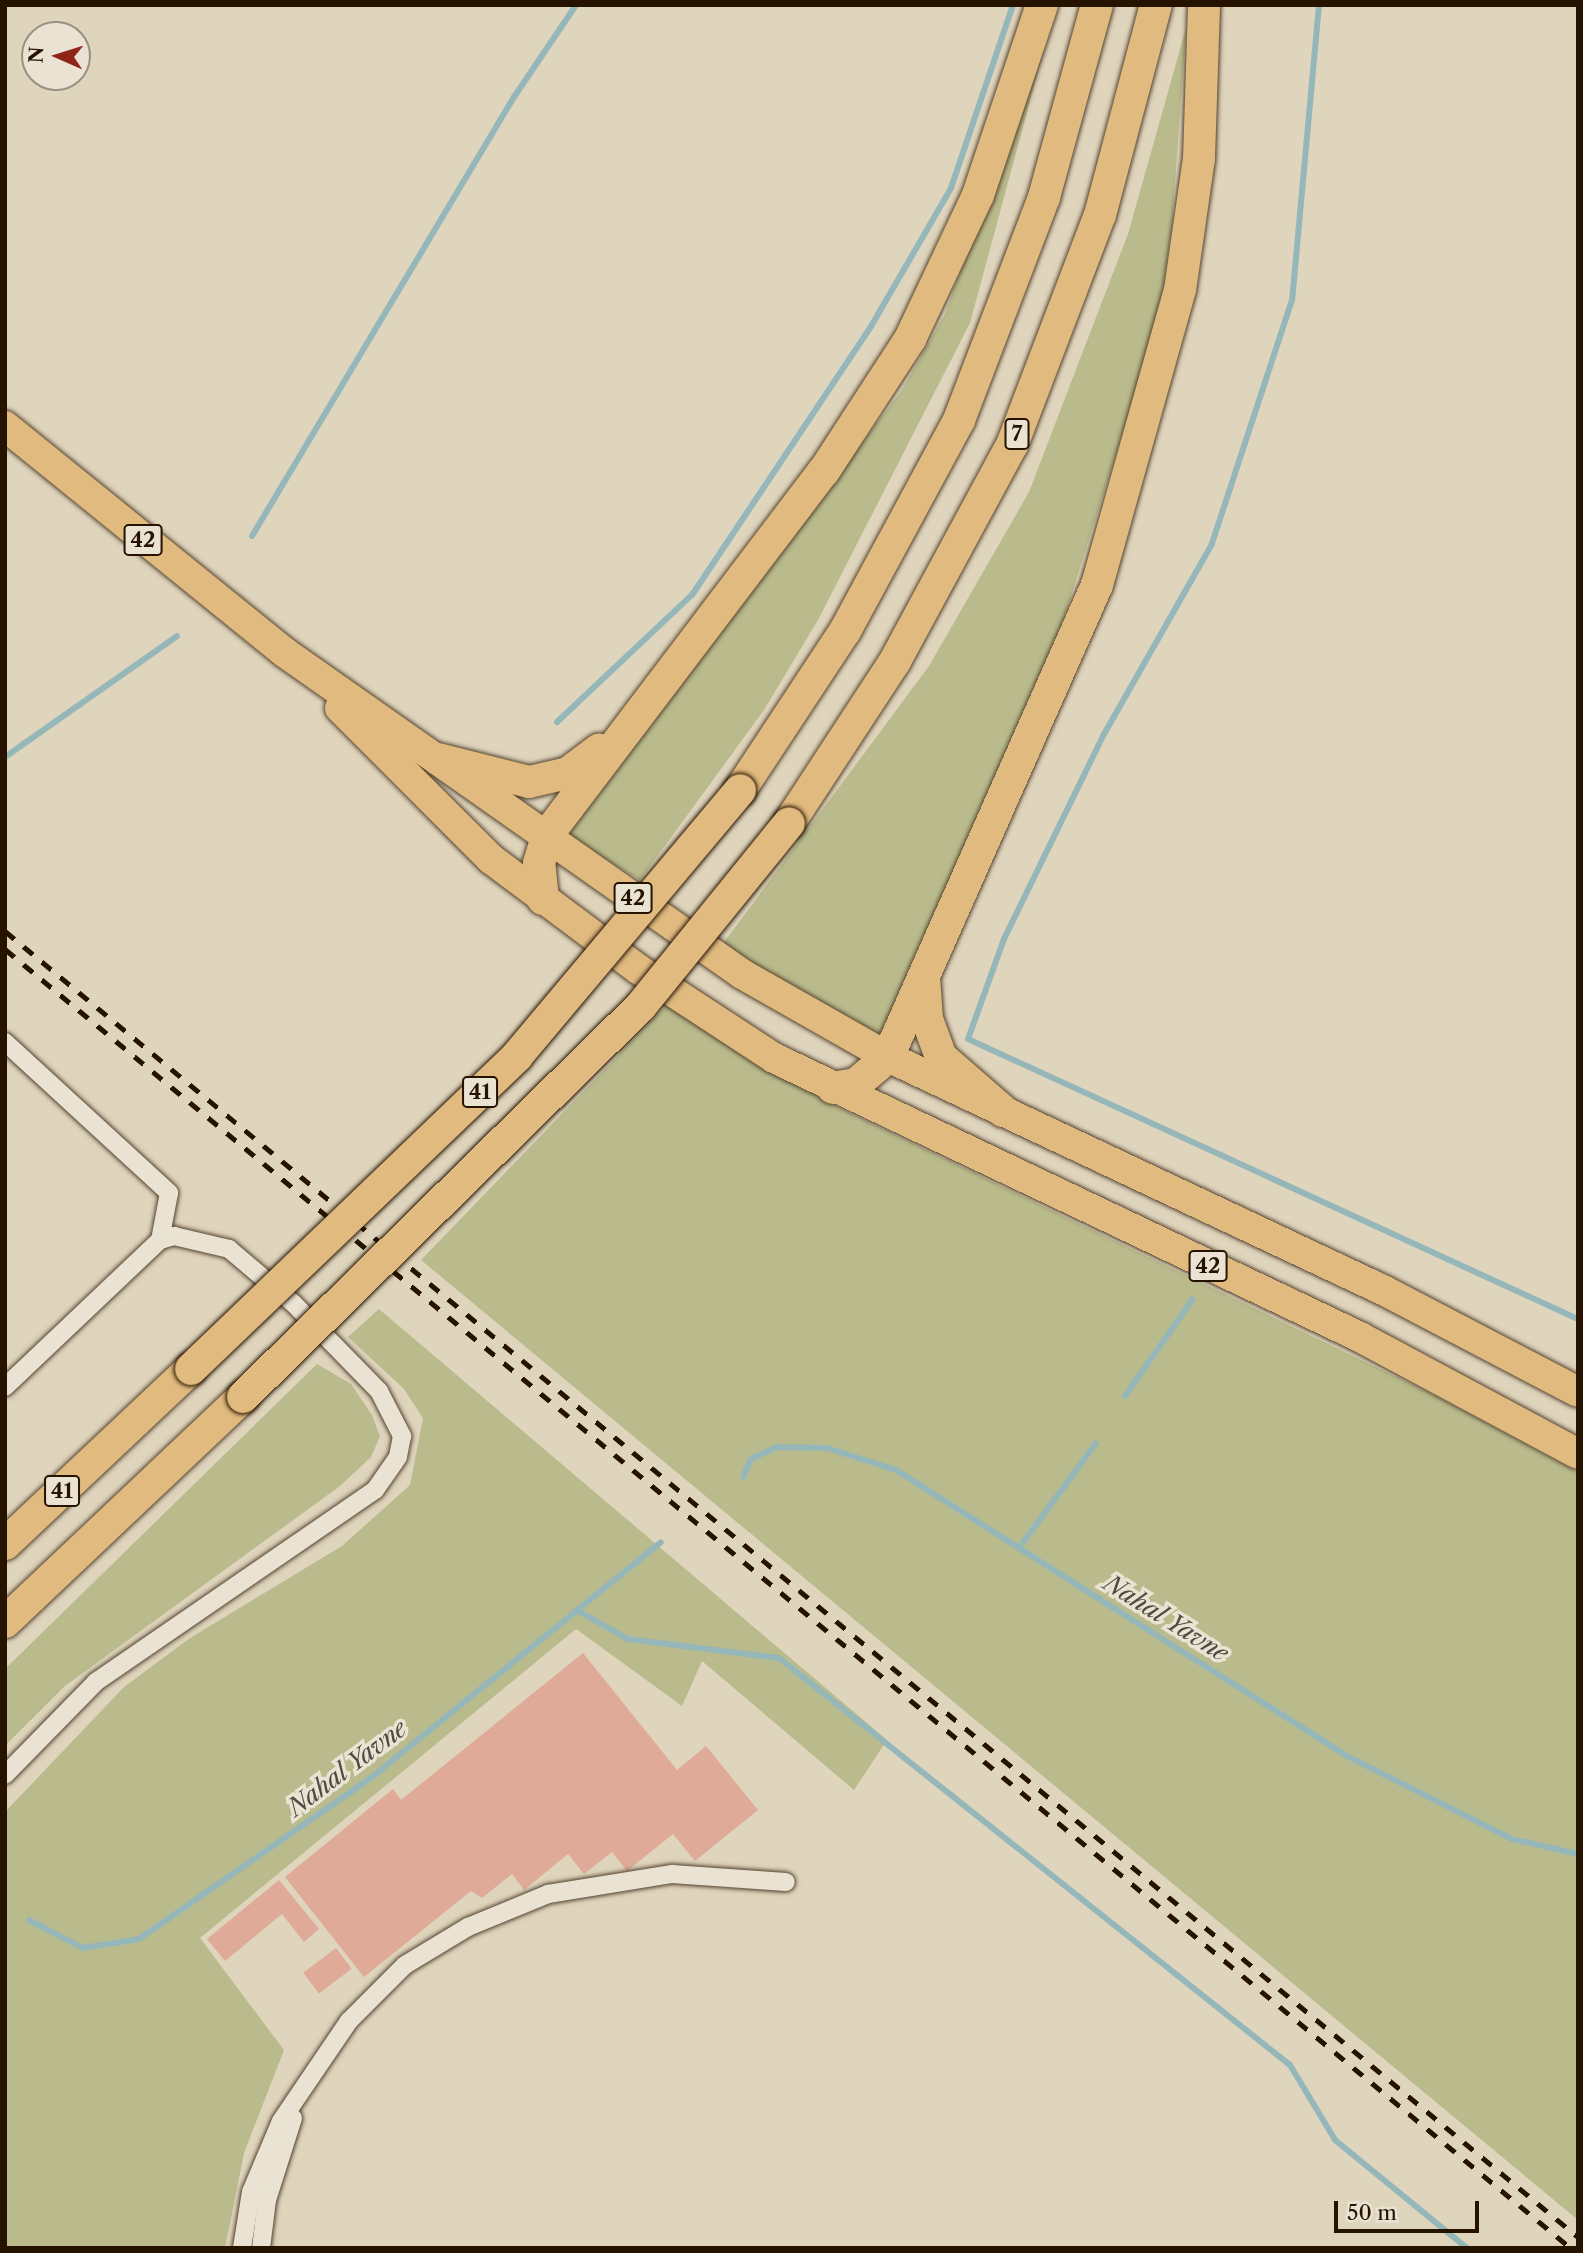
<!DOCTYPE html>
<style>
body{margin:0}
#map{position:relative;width:1583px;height:2253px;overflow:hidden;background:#dfd4bc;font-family:"Libre Caslon Text",serif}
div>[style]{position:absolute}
.green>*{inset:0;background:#b9bb8c}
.stream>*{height:6px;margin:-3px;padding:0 3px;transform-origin:3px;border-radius:3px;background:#96b7b9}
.building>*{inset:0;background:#dfaa97;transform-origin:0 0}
.roads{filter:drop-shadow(0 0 2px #54432f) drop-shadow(0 0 2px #54432f)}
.minor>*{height:18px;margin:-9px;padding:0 9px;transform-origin:9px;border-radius:9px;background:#eae3d3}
.trunk>*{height:30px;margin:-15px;padding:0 15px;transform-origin:15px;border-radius:15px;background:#e0ba7e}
.motorway>*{height:32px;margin:-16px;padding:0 16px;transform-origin:16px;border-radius:16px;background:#e0ba7e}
.rail>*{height:5px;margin-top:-2.5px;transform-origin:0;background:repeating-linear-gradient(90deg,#251300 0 12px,transparent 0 24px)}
.bridges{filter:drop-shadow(0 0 2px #251300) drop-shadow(0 0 2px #251300)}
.motorway-bridge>*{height:32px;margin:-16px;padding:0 16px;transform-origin:16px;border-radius:16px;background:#e0ba7e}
span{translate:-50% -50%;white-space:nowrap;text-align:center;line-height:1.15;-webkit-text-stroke:7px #eae3d3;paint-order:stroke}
.shield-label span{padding:2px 5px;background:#eae3d3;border:2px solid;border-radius:5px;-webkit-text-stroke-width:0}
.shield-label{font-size:21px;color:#251300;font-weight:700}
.water-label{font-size:24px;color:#4d4c41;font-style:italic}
.frame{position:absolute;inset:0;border:7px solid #251300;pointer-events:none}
.north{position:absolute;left:21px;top:21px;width:70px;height:70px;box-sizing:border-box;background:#eae3d3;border:2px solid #9b907f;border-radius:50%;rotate:273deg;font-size:19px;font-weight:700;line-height:28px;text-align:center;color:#251300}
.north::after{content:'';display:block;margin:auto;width:24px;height:32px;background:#8f2418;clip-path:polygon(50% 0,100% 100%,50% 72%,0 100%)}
.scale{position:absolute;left:1334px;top:2201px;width:145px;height:32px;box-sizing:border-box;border:4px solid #251300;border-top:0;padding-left:9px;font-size:21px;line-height:24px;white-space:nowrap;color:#251300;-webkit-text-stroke:5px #eae3d3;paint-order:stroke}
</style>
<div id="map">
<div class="green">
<div style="clip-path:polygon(1056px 5px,970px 323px,818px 620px,764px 710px,640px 880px,565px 835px,902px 390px,945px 314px)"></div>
<div style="clip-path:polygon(1186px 28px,1172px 225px,1159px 319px,1063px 621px,880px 1035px,722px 945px,929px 666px,1029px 492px,1128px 234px)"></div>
<div style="clip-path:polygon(669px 1003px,825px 1101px,1438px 1397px,1578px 1472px,1578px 2220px,421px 1260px)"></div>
<div style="clip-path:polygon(379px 1309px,887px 1740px,854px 1790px,702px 1661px,682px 1706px,576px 1629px,200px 1938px,284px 2050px,244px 2153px,225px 2248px,5px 2248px,5px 1812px,124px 1687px,190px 1638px,342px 1546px,410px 1485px,423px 1418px,404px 1389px,348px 1337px)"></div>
<div style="clip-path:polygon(317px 1364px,351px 1384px,372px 1415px,380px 1436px,371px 1457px,340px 1486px,65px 1686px,5px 1746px,5px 1669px)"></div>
</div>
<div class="stream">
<div style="left:1319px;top:5px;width:296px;rotate:95.2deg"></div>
<div style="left:1292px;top:300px;width:257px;rotate:108.2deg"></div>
<div style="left:1212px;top:544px;width:219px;rotate:119.6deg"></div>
<div style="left:1104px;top:734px;width:228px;rotate:116deg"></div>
<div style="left:1004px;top:939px;width:106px;rotate:109.8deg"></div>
<div style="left:968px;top:1039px;width:671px;rotate:24.66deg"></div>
<div style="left:252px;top:536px;width:511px;rotate:-59.17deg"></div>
<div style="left:514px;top:97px;width:111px;rotate:-56deg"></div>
<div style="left:557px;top:722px;width:185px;rotate:-43.3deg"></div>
<div style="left:692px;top:595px;width:321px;rotate:-56.3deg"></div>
<div style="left:870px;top:328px;width:162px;rotate:-59.9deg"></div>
<div style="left:951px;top:188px;width:193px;rotate:-71.3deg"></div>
<div style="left:5px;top:757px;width:210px;rotate:-35.1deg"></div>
<div style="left:1125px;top:1396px;width:118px;rotate:-55deg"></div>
<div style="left:743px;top:1477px;width:20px;rotate:-66deg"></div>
<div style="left:751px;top:1459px;width:29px;rotate:-25deg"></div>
<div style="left:777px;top:1447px;width:50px;rotate:1.1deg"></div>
<div style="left:827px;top:1448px;width:72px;rotate:17.7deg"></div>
<div style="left:896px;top:1470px;width:534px;rotate:32.38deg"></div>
<div style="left:1347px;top:1756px;width:185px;rotate:26.7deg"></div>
<div style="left:1512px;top:1839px;width:68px;rotate:12.8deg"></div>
<div style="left:1019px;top:1548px;width:130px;rotate:-53.7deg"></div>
<div style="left:578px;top:1611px;width:57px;rotate:29.2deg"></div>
<div style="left:628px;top:1639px;width:152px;rotate:7.2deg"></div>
<div style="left:779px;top:1658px;width:653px;rotate:38.54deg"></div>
<div style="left:1290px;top:2065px;width:87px;rotate:59deg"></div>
<div style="left:1335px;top:2140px;width:171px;rotate:39.3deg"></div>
<div style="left:29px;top:1920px;width:61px;rotate:27.4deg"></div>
<div style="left:83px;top:1948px;width:57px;rotate:-9.1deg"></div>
<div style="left:139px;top:1939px;width:284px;rotate:-34.8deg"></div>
<div style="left:372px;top:1777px;width:372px;rotate:-39.1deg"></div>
</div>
<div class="building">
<div style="clip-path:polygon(583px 1653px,677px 1770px,706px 1746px,758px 1810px,695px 1861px,673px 1834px,627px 1871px,612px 1852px,584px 1874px,568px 1854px,524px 1890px,512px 1874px,482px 1898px,471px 1891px,364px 1977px,285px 1877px,393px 1789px,401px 1800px)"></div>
<div style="clip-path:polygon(279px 1880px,319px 1929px,304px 1942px,282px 1914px,225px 1961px,207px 1939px)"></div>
<div style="left:336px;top:1948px;width:26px;height:41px;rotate:53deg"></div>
</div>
<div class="roads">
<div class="minor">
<div style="left:5px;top:1042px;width:223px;rotate:42.6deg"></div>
<div style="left:169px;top:1193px;width:48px;rotate:100.8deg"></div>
<div style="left:5px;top:1387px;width:214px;rotate:-43.5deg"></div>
<div style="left:160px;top:1240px;width:15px;rotate:-16deg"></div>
<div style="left:174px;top:1236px;width:57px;rotate:13.3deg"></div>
<div style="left:229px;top:1249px;width:85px;rotate:40.2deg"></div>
<div style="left:294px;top:1304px;width:122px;rotate:45.7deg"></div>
<div style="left:379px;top:1391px;width:51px;rotate:62.9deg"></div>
<div style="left:402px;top:1436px;width:21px;rotate:101deg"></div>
<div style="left:398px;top:1457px;width:40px;rotate:124.9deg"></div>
<div style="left:375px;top:1490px;width:339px;rotate:145.5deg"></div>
<div style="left:96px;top:1682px;width:130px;rotate:134.4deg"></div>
<div style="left:242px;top:2248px;width:57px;rotate:-80.9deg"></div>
<div style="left:251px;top:2192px;width:77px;rotate:-67.1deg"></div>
<div style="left:281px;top:2121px;width:121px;rotate:-55.8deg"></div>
<div style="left:349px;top:2021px;width:79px;rotate:-45deg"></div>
<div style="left:405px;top:1965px;width:74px;rotate:-31.1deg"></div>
<div style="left:468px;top:1927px;width:87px;rotate:-22.4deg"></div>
<div style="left:548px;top:1894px;width:126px;rotate:-9.2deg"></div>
<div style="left:672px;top:1874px;width:114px;rotate:4deg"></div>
<div style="left:261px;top:2248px;width:48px;rotate:-82.9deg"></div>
<div style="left:267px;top:2200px;width:86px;rotate:-72.4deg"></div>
</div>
<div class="trunk">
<div style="left:5px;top:426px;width:359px;rotate:39deg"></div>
<div style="left:284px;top:652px;width:560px;rotate:35.11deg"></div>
<div style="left:742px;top:974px;width:168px;rotate:29.6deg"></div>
<div style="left:888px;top:1057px;width:547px;rotate:25.21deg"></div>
<div style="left:1383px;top:1290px;width:220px;rotate:27.6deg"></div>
<div style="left:340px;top:708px;width:214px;rotate:45deg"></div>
<div style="left:491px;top:859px;width:184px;rotate:36.8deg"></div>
<div style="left:638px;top:969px;width:163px;rotate:33.2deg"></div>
<div style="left:774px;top:1058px;width:649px;rotate:25.46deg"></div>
<div style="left:1360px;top:1337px;width:247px;rotate:28.2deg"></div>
</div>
<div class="motorway">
<div style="left:438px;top:759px;width:94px;rotate:14.2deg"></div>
<div style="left:529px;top:782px;width:40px;rotate:-13deg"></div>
<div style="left:568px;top:773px;width:39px;rotate:-37deg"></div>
<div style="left:740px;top:790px;width:191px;rotate:-56.6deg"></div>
<div style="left:845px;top:631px;width:240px;rotate:-61.6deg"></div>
<div style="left:959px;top:420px;width:239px;rotate:-69.1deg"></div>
<div style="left:1044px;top:197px;width:199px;rotate:-74.6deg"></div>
<div style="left:789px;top:823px;width:194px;rotate:-56.8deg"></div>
<div style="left:895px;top:661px;width:246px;rotate:-61.6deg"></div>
<div style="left:1012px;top:445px;width:246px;rotate:-69.1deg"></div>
<div style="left:1100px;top:215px;width:217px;rotate:-75.1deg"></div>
<div style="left:543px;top:899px;width:36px;rotate:-96deg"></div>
<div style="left:539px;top:863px;width:30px;rotate:-73deg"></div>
<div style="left:548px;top:834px;width:456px;rotate:-52.8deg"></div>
<div style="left:824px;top:471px;width:158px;rotate:-56.9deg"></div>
<div style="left:910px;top:339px;width:159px;rotate:-64.7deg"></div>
<div style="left:978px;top:195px;width:200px;rotate:-71.4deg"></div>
<div style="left:924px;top:977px;width:42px;rotate:85.9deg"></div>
<div style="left:927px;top:1019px;width:40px;rotate:69.8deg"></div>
<div style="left:941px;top:1057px;width:82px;rotate:41.1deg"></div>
<div style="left:833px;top:1088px;width:23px;rotate:-10deg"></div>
<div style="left:856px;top:1084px;width:42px;rotate:-40.2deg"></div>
<div style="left:888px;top:1057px;width:516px;rotate:-66.12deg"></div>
<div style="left:1097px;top:585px;width:306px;rotate:-74.3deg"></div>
<div style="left:1180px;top:290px;width:133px;rotate:-81.8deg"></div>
<div style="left:1199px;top:158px;width:153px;rotate:-88.1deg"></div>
<div style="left:5px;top:1544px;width:255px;rotate:-43.3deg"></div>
<div style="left:5px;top:1622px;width:328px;rotate:-43.4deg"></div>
</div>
</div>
<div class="rail">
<div style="left:5px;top:931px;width:2044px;rotate:39.7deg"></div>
<div style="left:5px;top:949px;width:2035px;rotate:39.68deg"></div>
</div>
<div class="bridges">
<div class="motorway-bridge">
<div style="left:191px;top:1369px;width:452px;rotate:-43.8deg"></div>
<div style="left:517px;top:1056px;width:347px;rotate:-50deg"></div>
<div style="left:243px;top:1397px;width:558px;rotate:-44.49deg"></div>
<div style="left:641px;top:1006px;width:235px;rotate:-51deg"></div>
</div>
</div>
<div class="shield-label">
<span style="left:1017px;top:434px">7</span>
<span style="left:143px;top:540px">42</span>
<span style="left:633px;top:898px">42</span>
<span style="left:480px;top:1092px">41</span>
<span style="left:1208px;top:1266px">42</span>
<span style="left:62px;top:1491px">41</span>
</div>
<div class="water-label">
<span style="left:1166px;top:1618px;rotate:32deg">Nahal Yavne</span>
<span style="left:347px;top:1768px;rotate:-37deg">Nahal Yavne</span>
</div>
<div class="frame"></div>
<div class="north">N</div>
<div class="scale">50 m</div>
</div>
